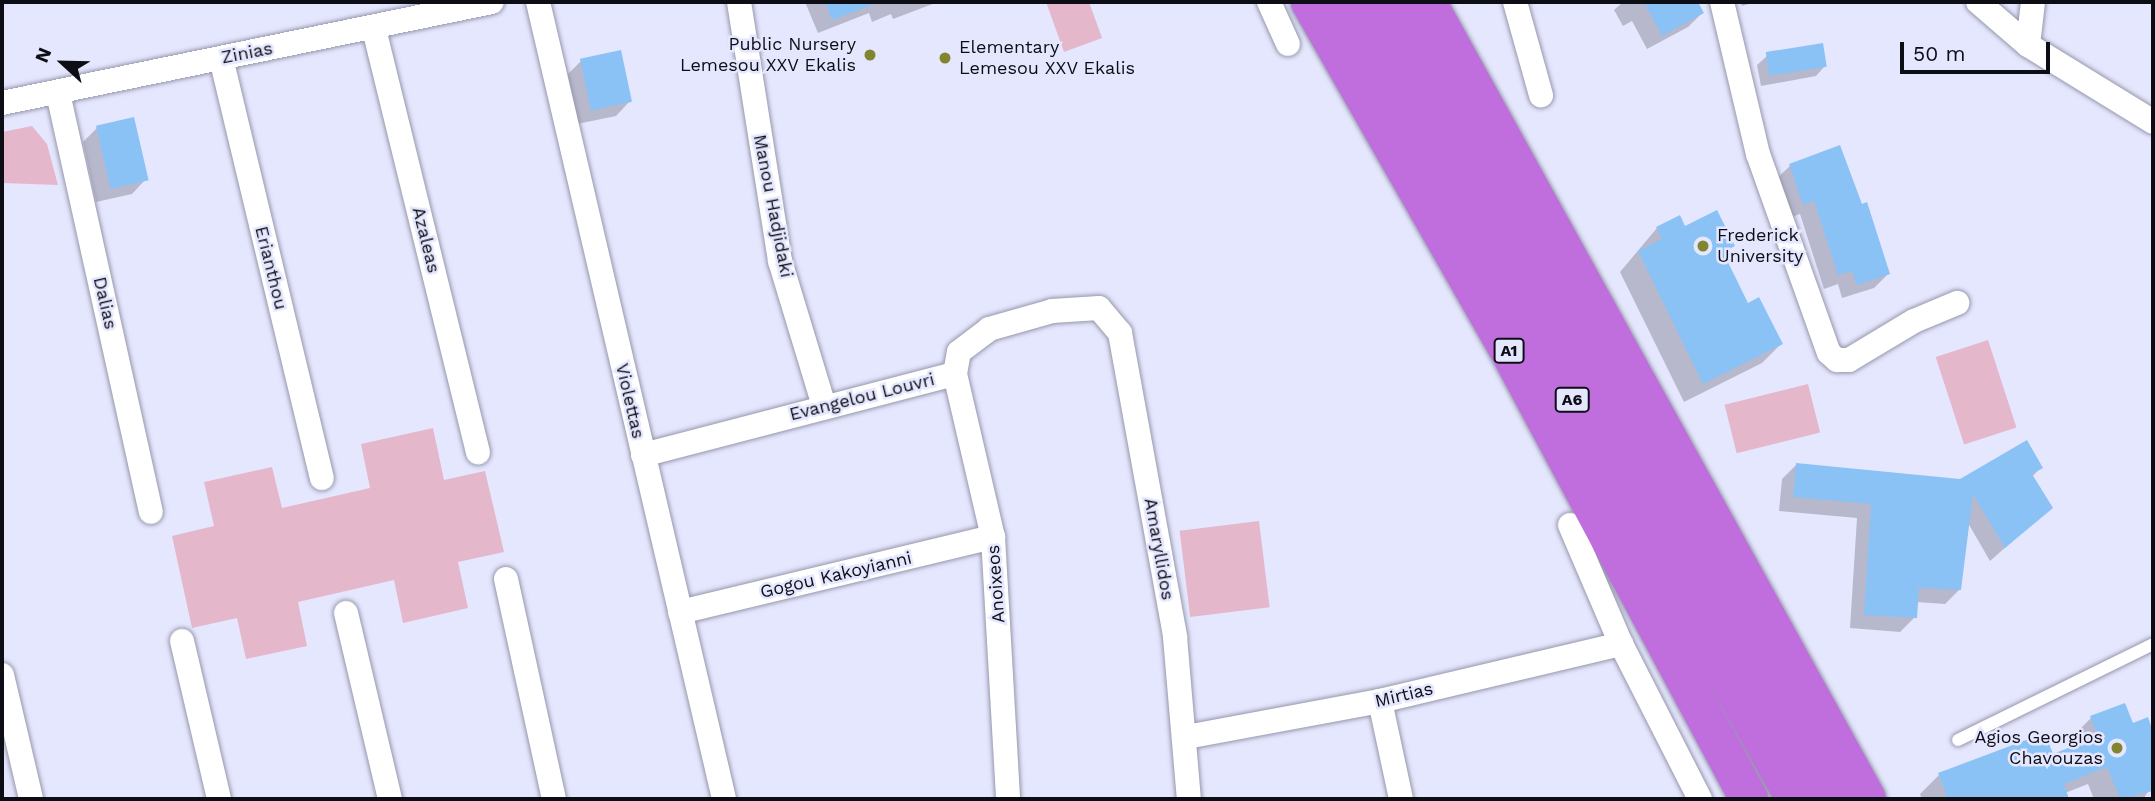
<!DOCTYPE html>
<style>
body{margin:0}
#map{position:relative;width:2155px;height:801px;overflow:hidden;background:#e5e7fe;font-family:"Work Sans",sans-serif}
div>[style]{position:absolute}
.green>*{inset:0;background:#e5b7cb;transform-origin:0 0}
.shadow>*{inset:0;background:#0003}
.building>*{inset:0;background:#8bc2f6;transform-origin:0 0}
.roads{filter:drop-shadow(0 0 2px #9697ac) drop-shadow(0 0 2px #9697ac)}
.lane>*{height:12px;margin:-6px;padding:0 6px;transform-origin:6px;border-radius:6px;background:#fff}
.street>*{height:24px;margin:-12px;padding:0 12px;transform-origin:12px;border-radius:12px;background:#fff}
.highway>*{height:38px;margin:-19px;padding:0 19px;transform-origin:19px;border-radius:19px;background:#c06ede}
.dots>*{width:19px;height:19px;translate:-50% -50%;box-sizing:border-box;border:4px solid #e5e7fe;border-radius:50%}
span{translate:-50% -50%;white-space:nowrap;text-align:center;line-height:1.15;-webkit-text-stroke:5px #e5e7fe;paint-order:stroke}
.shield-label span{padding:2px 5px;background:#e5e7fe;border:2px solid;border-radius:5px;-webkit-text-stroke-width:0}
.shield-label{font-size:16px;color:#0d0e15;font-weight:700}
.poi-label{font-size:18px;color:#0d0e15}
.right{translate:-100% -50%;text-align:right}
.left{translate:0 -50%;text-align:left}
.street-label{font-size:18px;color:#0d0e15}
.frame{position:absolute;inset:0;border:4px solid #0d0e15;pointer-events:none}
.north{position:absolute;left:28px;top:28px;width:70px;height:70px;-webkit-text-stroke:5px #e5e7fe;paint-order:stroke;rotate:292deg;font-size:19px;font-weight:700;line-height:28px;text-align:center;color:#0d0e15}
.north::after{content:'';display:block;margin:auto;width:24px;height:32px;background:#0d0e15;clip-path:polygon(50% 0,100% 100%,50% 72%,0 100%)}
.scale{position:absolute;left:1900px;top:42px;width:150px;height:32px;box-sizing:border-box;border:4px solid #0d0e15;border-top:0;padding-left:9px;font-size:21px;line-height:24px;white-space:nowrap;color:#0d0e15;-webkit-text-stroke:5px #e5e7fe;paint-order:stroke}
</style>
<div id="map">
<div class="green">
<div style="clip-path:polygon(1046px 2px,1089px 2px,1102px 38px,1064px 52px)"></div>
<div style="clip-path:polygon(32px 126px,47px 144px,58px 185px,2px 183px,2px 132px)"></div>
<div style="left:1988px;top:340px;width:92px;height:55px;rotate:72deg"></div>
<div style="left:1808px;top:384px;width:50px;height:86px;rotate:76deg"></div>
<div style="clip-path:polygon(433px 428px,444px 480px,485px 471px,504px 552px,458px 562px,468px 608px,403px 623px,394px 580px,298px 602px,307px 646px,246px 659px,237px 618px,192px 628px,172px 536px,214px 526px,204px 482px,272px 467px,282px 508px,370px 488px,361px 444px)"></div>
<div style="left:1259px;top:521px;width:87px;height:80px;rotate:83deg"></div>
</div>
<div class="shadow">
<div style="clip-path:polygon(805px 2px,938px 2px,893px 19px,891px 14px,872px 22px,869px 13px,818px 33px)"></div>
<div style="clip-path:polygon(1623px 2px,1696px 2px,1702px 13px,1688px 27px,1647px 49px,1632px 21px,1623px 26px,1614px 10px)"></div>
<div style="clip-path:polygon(1741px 2px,1756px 2px,1742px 6px)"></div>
<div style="clip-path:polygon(1767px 56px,1825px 66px,1816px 76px,1761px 86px,1757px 65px)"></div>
<div style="clip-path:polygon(581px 61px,630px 101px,616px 116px,577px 124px,567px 75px)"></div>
<div style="clip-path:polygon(97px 128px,146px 179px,132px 194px,96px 202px,83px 142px)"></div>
<div style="clip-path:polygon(1839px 147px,1888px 274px,1874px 288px,1842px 298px,1838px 284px,1824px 289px,1800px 214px,1789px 218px,1775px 180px,1790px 166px)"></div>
<div style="clip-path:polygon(1657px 228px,1685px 229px,1733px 246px,1723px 256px,1747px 305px,1781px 344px,1762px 363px,1684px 402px,1620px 272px)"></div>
<div style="clip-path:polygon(1796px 465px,1960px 481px,2040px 468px,2032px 477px,2051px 507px,1990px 561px,1968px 523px,1960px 589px,1945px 604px,1916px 602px,1915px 617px,1900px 632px,1850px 628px,1857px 518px,1779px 511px,1782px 479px)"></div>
<div style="clip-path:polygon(2091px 718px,2132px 725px,2147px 720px,2153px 736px,2149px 759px,2153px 785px,2143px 799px,2094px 799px,2088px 784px,2065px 793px,2067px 799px,1922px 799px,1920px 794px,1939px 775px,2052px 757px,2076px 747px,2072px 737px)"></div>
</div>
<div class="building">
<div style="clip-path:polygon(825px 2px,876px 2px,877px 3px,832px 20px)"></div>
<div style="clip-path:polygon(1644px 2px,1698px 2px,1704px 13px,1662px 36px)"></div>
<div style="left:1823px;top:43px;width:24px;height:58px;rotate:81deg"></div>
<div style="left:621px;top:50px;width:53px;height:42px;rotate:78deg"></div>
<div style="left:134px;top:117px;width:65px;height:39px;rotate:77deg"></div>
<div style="clip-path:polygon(1840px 145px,1862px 204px,1867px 202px,1890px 274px,1857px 285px,1852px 271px,1838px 275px,1814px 201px,1803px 205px,1789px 164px)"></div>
<div style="clip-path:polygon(1717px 210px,1735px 246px,1723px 252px,1748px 303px,1759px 297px,1783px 344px,1703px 384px,1638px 251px,1662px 239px,1656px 227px,1680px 215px,1685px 226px)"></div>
<div style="clip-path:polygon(2027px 440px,2043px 468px,2032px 474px,2053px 508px,2005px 548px,1973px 494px,1961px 590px,1919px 588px,1917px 618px,1864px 615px,1871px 504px,1793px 497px,1796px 463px,1960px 479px)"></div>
<div style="clip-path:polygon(2125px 703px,2133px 723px,2148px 717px,2153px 732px,2153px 791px,2120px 799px,2107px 767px,2064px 784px,2069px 799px,1948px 799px,1938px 773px,2045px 733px,2053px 754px,2098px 736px,2090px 716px)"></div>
</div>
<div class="roads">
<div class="lane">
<div style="left:1958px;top:740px;width:217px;rotate:-26.2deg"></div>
</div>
<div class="street">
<div style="left:538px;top:2px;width:818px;rotate:76.86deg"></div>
<div style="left:739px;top:2px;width:262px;rotate:81deg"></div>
<div style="left:780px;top:261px;width:152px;rotate:73.1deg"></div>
<div style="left:1269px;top:2px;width:46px;rotate:65.7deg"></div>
<div style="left:1515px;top:2px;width:97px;rotate:74.4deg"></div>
<div style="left:1722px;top:2px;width:156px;rotate:76.7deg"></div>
<div style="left:1758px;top:154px;width:211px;rotate:70.4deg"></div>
<div style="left:1829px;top:353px;width:11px;rotate:41deg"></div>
<div style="left:1837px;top:360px;width:12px"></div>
<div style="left:1849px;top:360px;width:76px;rotate:-31deg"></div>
<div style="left:1914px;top:321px;width:47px;rotate:-22.7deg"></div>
<div style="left:1978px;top:2px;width:66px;rotate:40.7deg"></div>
<div style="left:2028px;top:45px;width:147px;rotate:31.6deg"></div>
<div style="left:374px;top:29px;width:436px;rotate:76.2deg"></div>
<div style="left:2028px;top:45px;width:43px;rotate:-83.4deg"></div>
<div style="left:221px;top:58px;width:432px;rotate:76.5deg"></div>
<div style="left:58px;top:93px;width:429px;rotate:77.5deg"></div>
<div style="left:2px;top:103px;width:500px;rotate:-11.65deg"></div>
<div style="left:955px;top:374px;width:167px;rotate:76.9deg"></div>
<div style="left:993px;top:537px;width:262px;rotate:86.7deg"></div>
<div style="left:643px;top:455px;width:322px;rotate:-14.6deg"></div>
<div style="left:955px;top:374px;width:22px;rotate:-80deg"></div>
<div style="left:959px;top:352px;width:38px;rotate:-37deg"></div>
<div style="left:989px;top:329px;width:66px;rotate:-15.9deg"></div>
<div style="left:1052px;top:311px;width:47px;rotate:-3.7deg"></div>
<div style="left:1099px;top:308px;width:33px;rotate:50deg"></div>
<div style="left:1120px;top:333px;width:309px;rotate:79.7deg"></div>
<div style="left:1175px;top:637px;width:163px;rotate:85.1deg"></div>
<div style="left:1570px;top:525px;width:129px;rotate:66.8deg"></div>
<div style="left:1621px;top:644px;width:174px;rotate:63deg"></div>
<div style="left:506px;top:579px;width:225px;rotate:77.7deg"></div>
<div style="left:680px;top:612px;width:322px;rotate:-13.5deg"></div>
<div style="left:346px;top:613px;width:191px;rotate:76.7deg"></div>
<div style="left:182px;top:641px;width:162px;rotate:76.8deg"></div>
<div style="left:2px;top:675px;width:127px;rotate:76.8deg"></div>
<div style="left:1380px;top:701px;width:100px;rotate:77.9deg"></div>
<div style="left:1186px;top:737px;width:197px;rotate:-10.5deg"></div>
<div style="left:1380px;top:701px;width:248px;rotate:-13.3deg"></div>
</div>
<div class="highway">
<div style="left:1310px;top:2px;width:397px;rotate:60.3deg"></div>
<div style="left:1507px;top:347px;width:513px;rotate:61.84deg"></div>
<div style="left:1350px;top:2px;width:913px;rotate:60.82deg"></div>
<div style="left:1389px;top:2px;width:910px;rotate:61.1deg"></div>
<div style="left:1427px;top:2px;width:910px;rotate:61.1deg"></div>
</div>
</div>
<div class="dots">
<div style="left:870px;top:55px;background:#828530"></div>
<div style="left:945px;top:58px;background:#828530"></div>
<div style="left:1703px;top:246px;background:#828530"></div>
<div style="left:2117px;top:748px;background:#828530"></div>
</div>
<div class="shield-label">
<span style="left:1509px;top:351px">A1</span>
<span style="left:1572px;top:400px">A6</span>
</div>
<div class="poi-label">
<span class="right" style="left:856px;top:55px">Public Nursery<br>Lemesou XXV Ekalis</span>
<span class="left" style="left:959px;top:58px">Elementary<br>Lemesou XXV Ekalis</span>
<span class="left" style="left:1717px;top:246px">Frederick<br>University</span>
<span class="right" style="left:2103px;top:748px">Agios Georgios<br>Chavouzas</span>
</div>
<div class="street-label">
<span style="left:247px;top:53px;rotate:-11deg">Zinias</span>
<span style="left:773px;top:206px;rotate:79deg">Manou Hadjidaki</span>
<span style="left:426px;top:240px;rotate:76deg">Azaleas</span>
<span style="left:271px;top:268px;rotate:76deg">Erianthou</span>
<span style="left:105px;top:303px;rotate:77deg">Dalias</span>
<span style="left:862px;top:397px;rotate:-14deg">Evangelou Louvri</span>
<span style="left:630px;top:401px;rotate:77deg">Violettas</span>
<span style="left:1159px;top:549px;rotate:80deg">Amaryllidos</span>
<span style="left:836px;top:575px;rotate:-13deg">Gogou Kakoyianni</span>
<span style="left:996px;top:584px;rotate:-94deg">Anoixeos</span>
<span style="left:1404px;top:695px;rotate:-13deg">Mirtias</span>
</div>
<div class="frame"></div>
<div class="north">N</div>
<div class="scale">50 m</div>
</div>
